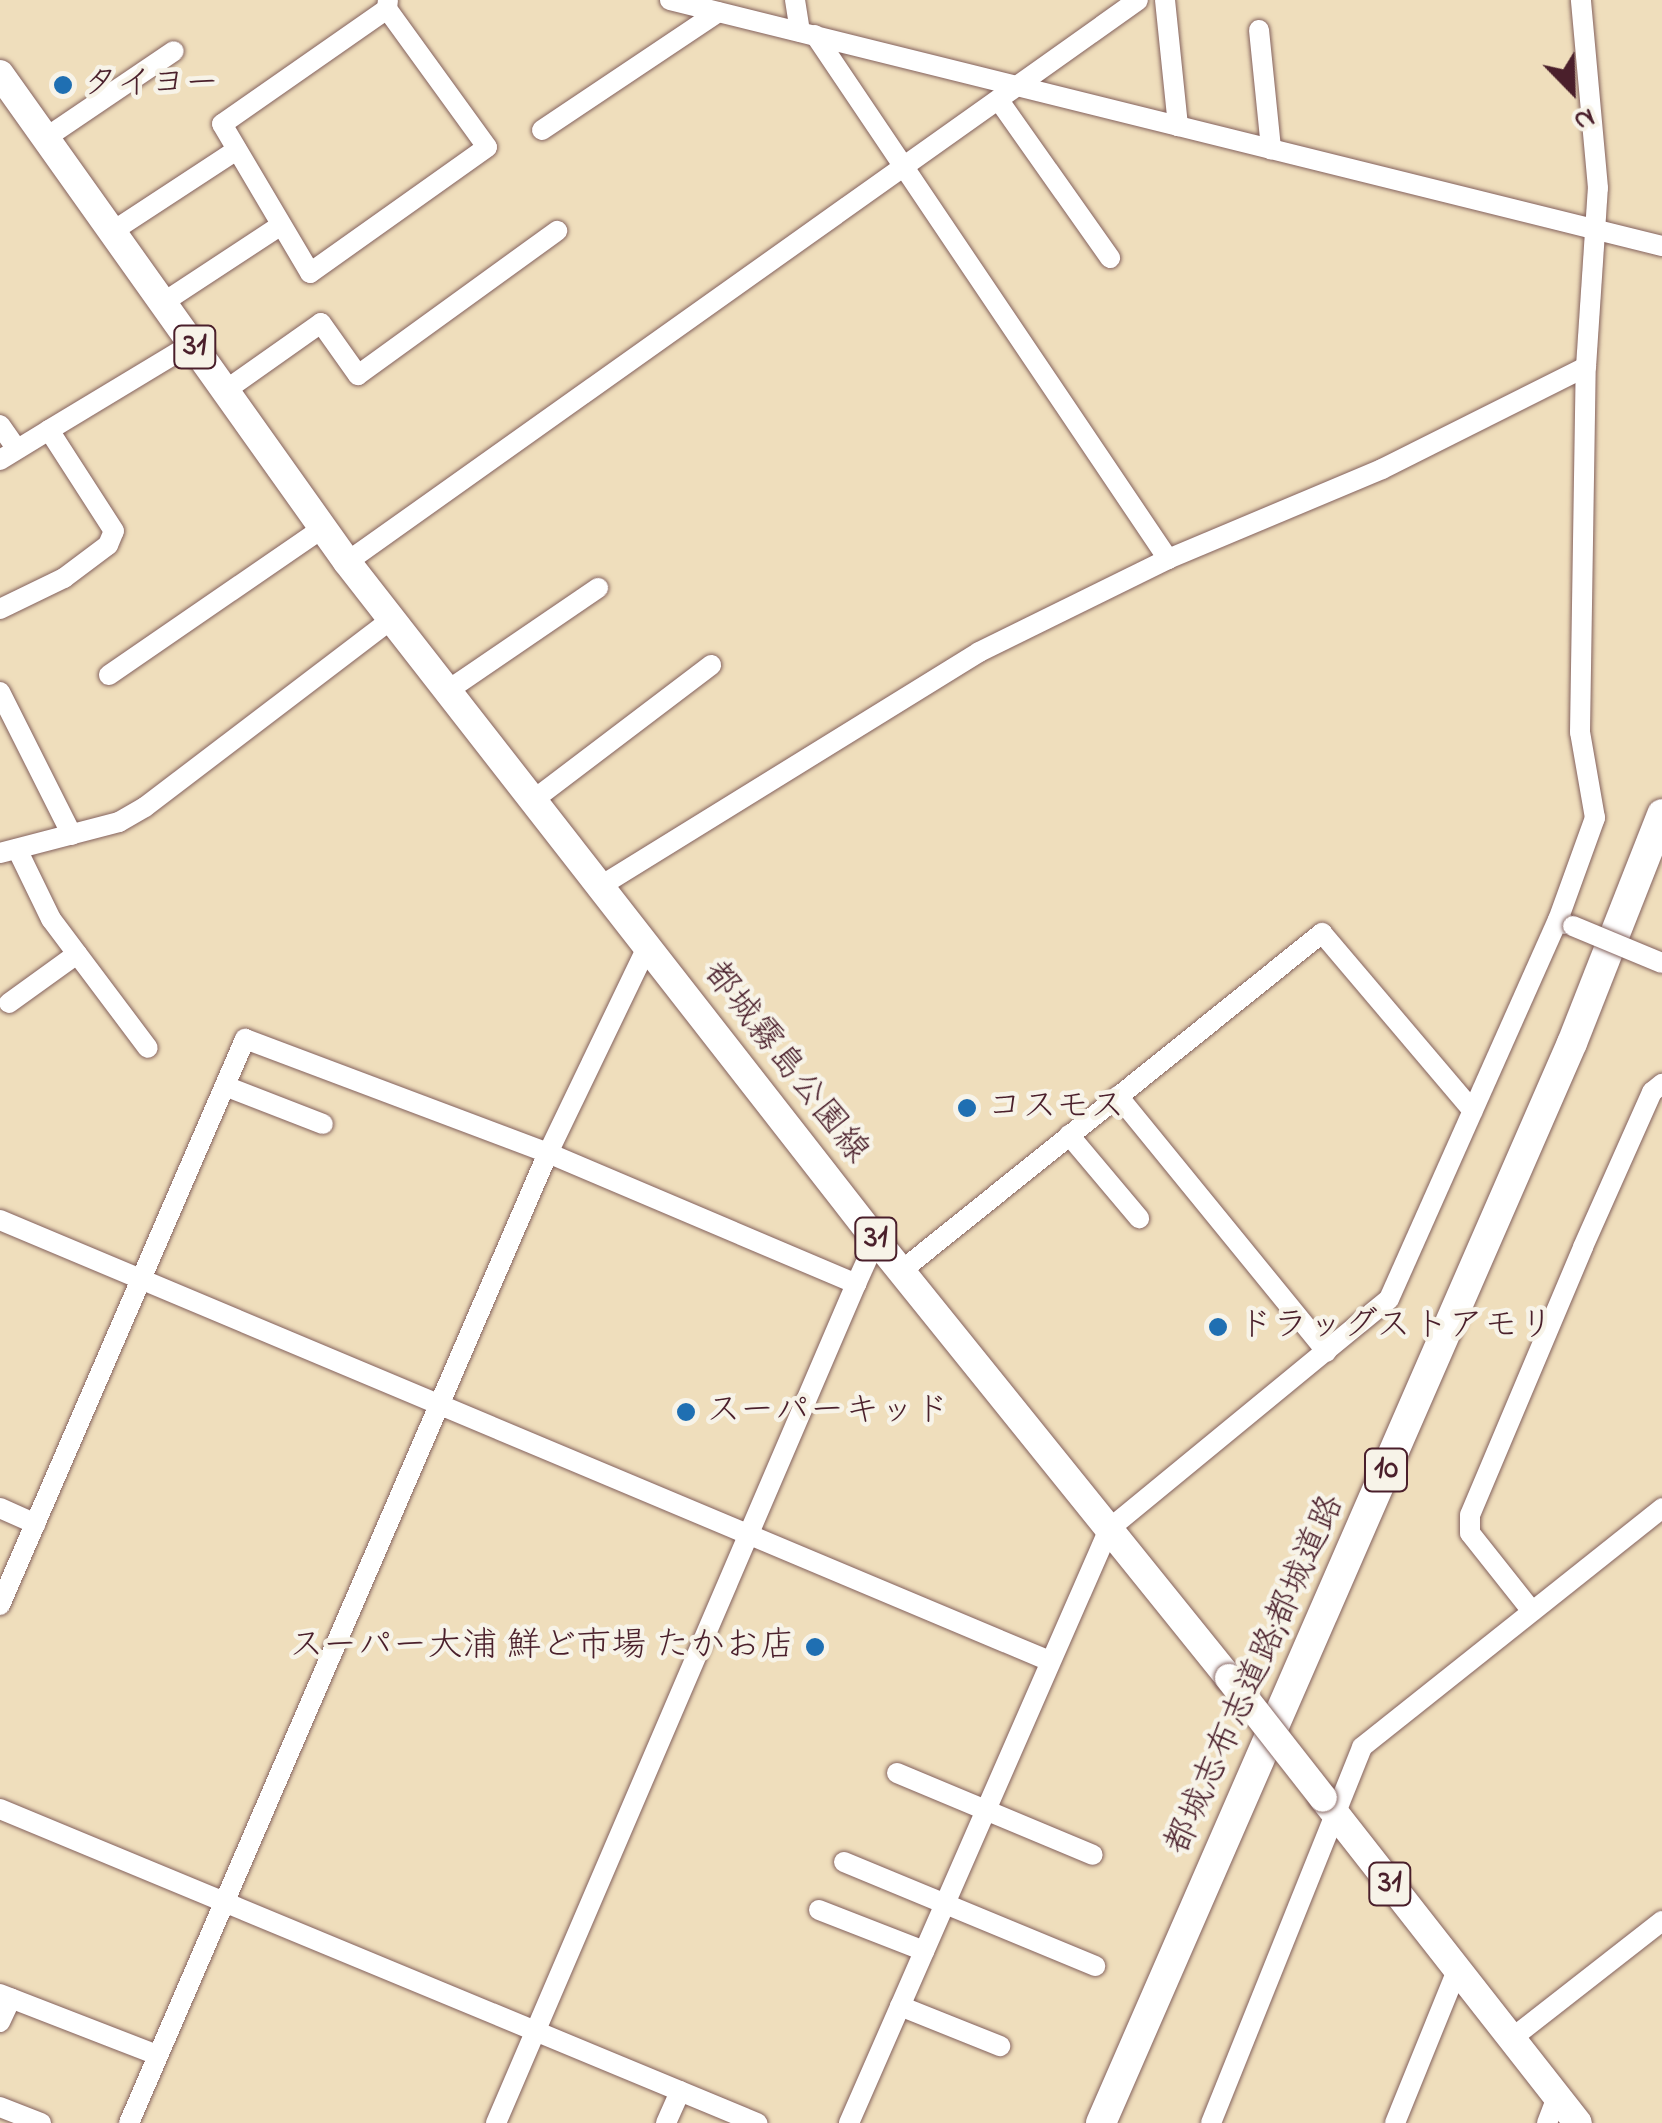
<!DOCTYPE html>
<meta charset="utf-8">
<style>
body{margin:0}
#map{position:relative;width:1662px;height:2123px;overflow:hidden;background:#efdebc;font-family:"Indie Flower","Klee One",sans-serif}
div>[style]{position:absolute}
.roads{filter:drop-shadow(0 0 2px #84625e) drop-shadow(0 0 2px #84625e)}
.minor>*{height:20px;margin:-10px;padding:0 10px;transform-origin:10px;border-radius:10px;background:#fff}
.major>*{height:28px;margin:-14px;padding:0 14px;transform-origin:14px;border-radius:14px;background:#fff}
.highway>*{height:30px;margin:-15px;padding:0 15px;transform-origin:15px;border-radius:15px;background:#fff}
.bridges{filter:drop-shadow(0 0 2px #84625e) drop-shadow(0 0 2px #84625e)}
.minor-bridge>*{height:20px;margin:-10px;padding:0 10px;transform-origin:10px;border-radius:10px;background:#fff}
.major-bridge>*{height:28px;margin:-14px;padding:0 14px;transform-origin:14px;border-radius:14px;background:#fff}
.dots>*{width:28px;height:28px;translate:-50% -50%;box-sizing:border-box;border:5px solid #f7f3e8;border-radius:50%}
span{translate:-50% -50%;white-space:nowrap;text-align:center;line-height:1.15;-webkit-text-stroke:9px #f7f3e8;paint-order:stroke}
.shield-label span{padding:2px 8px;background:#f7f3e8;border:2px solid;border-radius:8px;-webkit-text-stroke-width:0}
.shield-label{font-size:32px;color:#4a1f2b;font-weight:700}
.poi-label{font-size:35px;color:#4a1f2b}
.left{translate:0 -50%;text-align:left}
.right{translate:-100% -50%;text-align:right}
.street-label{font-size:35px;color:#4a1f2b}
.north{position:absolute;left:1522px;top:40px;width:100px;height:100px;-webkit-text-stroke:8px #f7f3e8;paint-order:stroke;rotate:157deg;font-size:28px;font-weight:700;line-height:40px;text-align:center;color:#4a1f2b}
.north::after{content:'';display:block;margin:auto;width:35px;height:45px;background:#4a1f2b;clip-path:polygon(50% 0,100% 100%,50% 72%,0 100%)}
</style>
<div id="map">
<div class="roads">
<div class="minor">
<div style="left:670px;top:0;width:1022px;rotate:13.93deg"></div>
<div style="left:795px;top:0;width:32px;rotate:81deg"></div>
<div style="left:1165px;top:0;width:127px;rotate:84.1deg"></div>
<div style="left:387px;top:9px;width:201px;rotate:145.1deg"></div>
<div style="left:222px;top:124px;width:173px;rotate:59.4deg"></div>
<div style="left:310px;top:273px;width:217px;rotate:-35.4deg"></div>
<div style="left:487px;top:147px;width:170px;rotate:-125.9deg"></div>
<div style="left:387px;top:9px;width:9px;rotate:-84deg"></div>
<div style="left:1259px;top:30px;width:120px;rotate:84.2deg"></div>
<div style="left:815px;top:35px;width:632px;rotate:56.03deg"></div>
<div style="left:1000px;top:102px;width:191px;rotate:54.8deg"></div>
<div style="left:542px;top:130px;width:212px;rotate:-33.8deg"></div>
<div style="left:47px;top:137px;width:153px;rotate:-34.1deg"></div>
<div style="left:113px;top:231px;width:148px;rotate:-33.2deg"></div>
<div style="left:164px;top:302px;width:140px;rotate:-33.3deg"></div>
<div style="left:226px;top:390px;width:116px;rotate:-35.2deg"></div>
<div style="left:321px;top:323px;width:64px;rotate:54.6deg"></div>
<div style="left:358px;top:375px;width:246px;rotate:-35.9deg"></div>
<div style="left:0;top:425px;width:29px;rotate:55deg"></div>
<div style="left:0;top:460px;width:57px;rotate:-31.5deg"></div>
<div style="left:347px;top:562px;width:970px;rotate:-35.39deg"></div>
<div style="left:0;top:609px;width:71px;rotate:-25.8deg"></div>
<div style="left:64px;top:578px;width:55px;rotate:-36.9deg"></div>
<div style="left:108px;top:545px;width:15px;rotate:-67deg"></div>
<div style="left:114px;top:531px;width:120px;rotate:-122.8deg"></div>
<div style="left:49px;top:430px;width:168px;rotate:-31.1deg"></div>
<div style="left:109px;top:675px;width:260px;rotate:-34.5deg"></div>
<div style="left:447px;top:691px;width:183px;rotate:-34.3deg"></div>
<div style="left:0;top:692px;width:160px;rotate:63.3deg"></div>
<div style="left:532px;top:801px;width:225px;rotate:-37.2deg"></div>
<div style="left:17px;top:849px;width:78px;rotate:64.1deg"></div>
<div style="left:51px;top:919px;width:161px;rotate:53.1deg"></div>
<div style="left:0;top:853px;width:123px;rotate:-14.6deg"></div>
<div style="left:119px;top:822px;width:30px;rotate:-30deg"></div>
<div style="left:145px;top:807px;width:310px;rotate:-37.3deg"></div>
<div style="left:599px;top:887px;width:447px;rotate:-31.7deg"></div>
<div style="left:979px;top:652px;width:211px;rotate:-26.2deg"></div>
<div style="left:1168px;top:559px;width:232px;rotate:-22.8deg"></div>
<div style="left:1382px;top:469px;width:228px;rotate:-26.6deg"></div>
<div style="left:1566px;top:924px;width:9px;rotate:-153deg"></div>
<div style="left:1558px;top:920px;width:109px;rotate:-70.1deg"></div>
<div style="left:1595px;top:818px;width:87px;rotate:-99.9deg"></div>
<div style="left:1580px;top:732px;width:365px;rotate:-89.1deg"></div>
<div style="left:1586px;top:367px;width:179px;rotate:-86.2deg"></div>
<div style="left:1598px;top:188px;width:189px;rotate:-95.2deg"></div>
<div style="left:9px;top:1003px;width:84px;rotate:-35.8deg"></div>
<div style="left:225px;top:1086px;width:105px;rotate:21.2deg"></div>
<div style="left:1118px;top:1096px;width:330px;rotate:50.8deg"></div>
<div style="left:1069px;top:1135px;width:109px;rotate:49.9deg"></div>
<div style="left:0;top:1220px;width:1136px;rotate:22.79deg"></div>
<div style="left:901px;top:1271px;width:540px;rotate:-38.76deg"></div>
<div style="left:1322px;top:933px;width:233px;rotate:49.7deg"></div>
<div style="left:856px;top:1284px;width:48px;rotate:-65.6deg"></div>
<div style="left:0;top:1508px;width:39px;rotate:24deg"></div>
<div style="left:0;top:1605px;width:617px;rotate:-66.59deg"></div>
<div style="left:245px;top:1039px;width:324px;rotate:20.6deg"></div>
<div style="left:548px;top:1153px;width:335px;rotate:23deg"></div>
<div style="left:856px;top:1284px;width:913px;rotate:113.22deg"></div>
<div style="left:1531px;top:1610px;width:98px;rotate:-128.4deg"></div>
<div style="left:1470px;top:1533px;width:18px;rotate:-90deg"></div>
<div style="left:1470px;top:1515px;width:291px;rotate:-67.1deg"></div>
<div style="left:1583px;top:1247px;width:170px;rotate:-66deg"></div>
<div style="left:1652px;top:1092px;width:13px;rotate:-39deg"></div>
<div style="left:897px;top:1773px;width:212px;rotate:22.7deg"></div>
<div style="left:0;top:1809px;width:820px;rotate:22.53deg"></div>
<div style="left:844px;top:1862px;width:272px;rotate:22.5deg"></div>
<div style="left:819px;top:1910px;width:113px;rotate:21.3deg"></div>
<div style="left:0;top:1994px;width:168px;rotate:21.2deg"></div>
<div style="left:900px;top:2006px;width:108px;rotate:21.8deg"></div>
<div style="left:0;top:2022px;width:26px;rotate:-65deg"></div>
<div style="left:1511px;top:2039px;width:192px;rotate:-38deg"></div>
<div style="left:0;top:2107px;width:44px;rotate:21.3deg"></div>
<div style="left:129px;top:2123px;width:1057px;rotate:-66.64deg"></div>
<div style="left:548px;top:1153px;width:229px;rotate:-64.3deg"></div>
<div style="left:666px;top:2123px;width:35px;rotate:-66deg"></div>
<div style="left:849px;top:2123px;width:648px;rotate:-66.36deg"></div>
<div style="left:1109px;top:1529px;width:362px;rotate:-39.4deg"></div>
<div style="left:1389px;top:1299px;width:415px;rotate:-66deg"></div>
<div style="left:1211px;top:2123px;width:405px;rotate:-68.1deg"></div>
<div style="left:1362px;top:1747px;width:384px;rotate:-38.5deg"></div>
<div style="left:1395px;top:2123px;width:165px;rotate:-67.9deg"></div>
<div style="left:1547px;top:2123px;width:28px;rotate:-69deg"></div>
</div>
<div class="major">
<div style="left:0;top:74px;width:599px;rotate:54.58deg"></div>
<div style="left:347px;top:562px;width:860px;rotate:52.04deg"></div>
<div style="left:876px;top:1240px;width:563px;rotate:51.13deg"></div>
<div style="left:1323px;top:1798px;width:413px;rotate:51.9deg"></div>
</div>
<div class="highway">
<div style="left:1101px;top:2123px;width:1178px;rotate:-66.44deg"></div>
<div style="left:1572px;top:1043px;width:246px;rotate:-68.5deg"></div>
</div>
</div>
<div class="bridges">
<div class="minor-bridge">
<div style="left:1573px;top:926px;width:96px;rotate:22.6deg"></div>
</div>
<div class="major-bridge">
<div style="left:1229px;top:1678px;width:152px;rotate:51.9deg"></div>
</div>
</div>
<div class="dots">
<div style="left:63px;top:85px;background:#1f6fb2"></div>
<div style="left:967px;top:1108px;background:#1f6fb2"></div>
<div style="left:1218px;top:1327px;background:#1f6fb2"></div>
<div style="left:686px;top:1412px;background:#1f6fb2"></div>
<div style="left:815px;top:1647px;background:#1f6fb2"></div>
</div>
<div class="shield-label">
<span style="left:195px;top:347px">31</span>
<span style="left:876px;top:1239px">31</span>
<span style="left:1386px;top:1470px">10</span>
<span style="left:1390px;top:1884px">31</span>
</div>
<div class="poi-label">
<span class="left" style="left:83px;top:85px">タイヨー</span>
<span class="left" style="left:987px;top:1108px">コスモス</span>
<span class="left" style="left:1238px;top:1327px">ドラッグストアモリ</span>
<span class="left" style="left:706px;top:1412px">スーパーキッド</span>
<span class="right" style="left:795px;top:1647px">スーパー大浦 鮮ど市場 たかお店</span>
</div>
<div class="street-label">
<span style="left:785px;top:1063px;rotate:52deg">都城霧島公園線</span>
<span style="left:1256px;top:1675px;rotate:-66deg">都城志布志道路;都城道路</span>
</div>
<div class="north">N</div>
</div>
